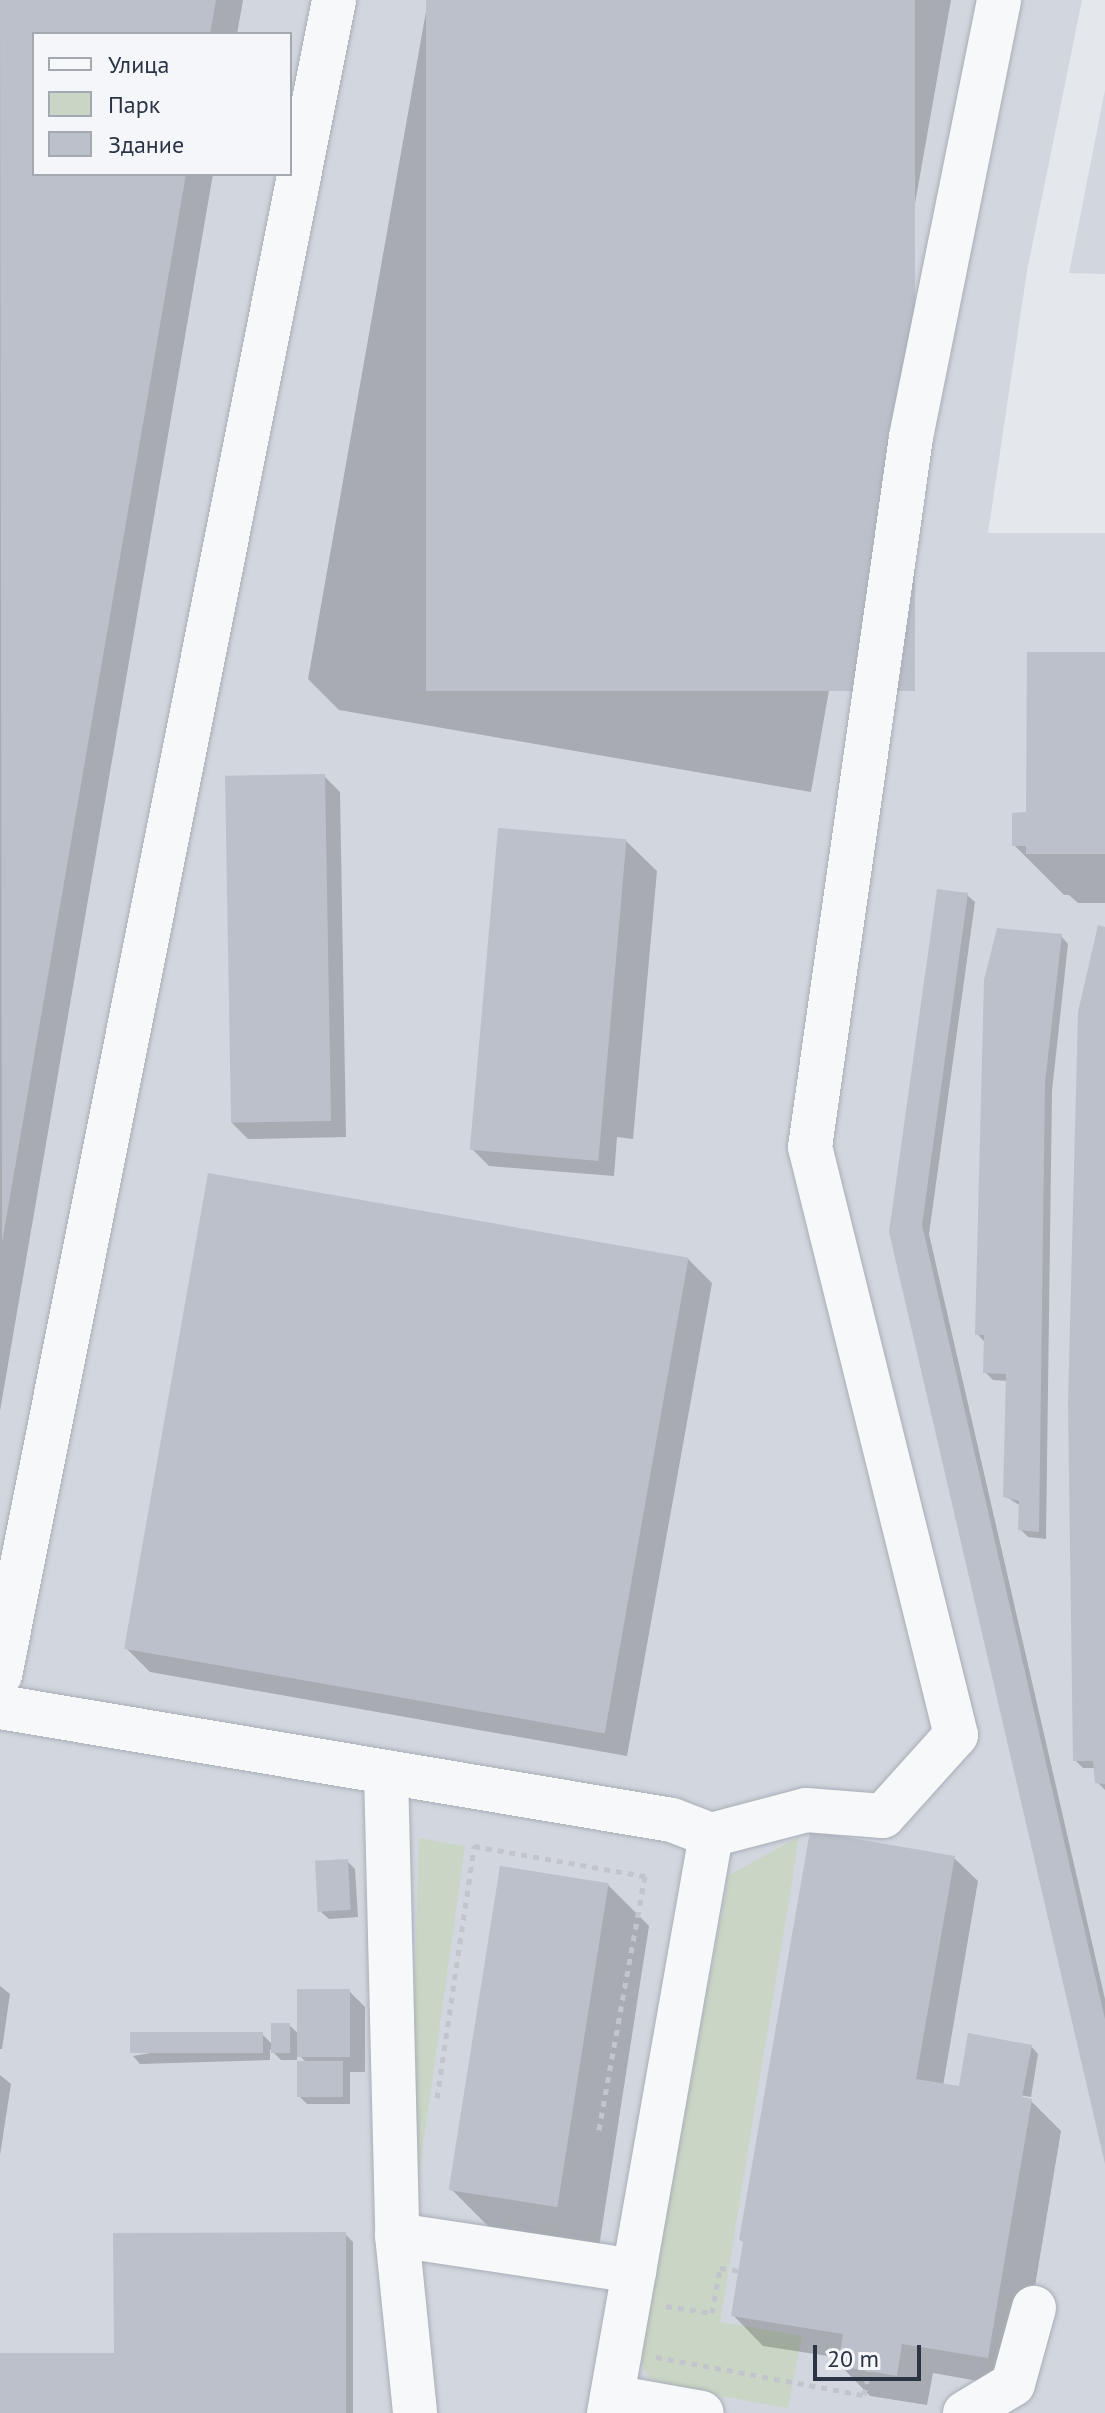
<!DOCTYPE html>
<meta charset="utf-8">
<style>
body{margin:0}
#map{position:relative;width:1105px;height:2413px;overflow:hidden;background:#e4e7ec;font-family:"PT Sans",sans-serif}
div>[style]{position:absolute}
.built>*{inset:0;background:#d2d6de}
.green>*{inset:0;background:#c9d6c5}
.shadow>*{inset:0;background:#0003}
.building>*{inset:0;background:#bbc0ca;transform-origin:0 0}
.path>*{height:5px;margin-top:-2.5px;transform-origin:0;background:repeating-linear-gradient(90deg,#c2c5cb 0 6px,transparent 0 12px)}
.roads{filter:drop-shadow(0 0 2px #a9aeb7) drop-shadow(0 0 2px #a9aeb7)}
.minor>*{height:44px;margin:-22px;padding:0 22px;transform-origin:22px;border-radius:22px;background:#f7f8fa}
span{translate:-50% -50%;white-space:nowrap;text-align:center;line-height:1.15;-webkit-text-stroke:6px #f4f6f9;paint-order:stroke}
.legend{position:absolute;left:32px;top:32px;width:260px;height:144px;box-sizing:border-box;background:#f4f6f9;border:2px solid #a4a8b1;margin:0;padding:10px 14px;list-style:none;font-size:24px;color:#2b3445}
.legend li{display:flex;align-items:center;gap:16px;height:40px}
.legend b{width:40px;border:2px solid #a4a8b1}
.scale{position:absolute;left:813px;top:2345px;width:108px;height:36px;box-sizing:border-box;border:4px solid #2b3445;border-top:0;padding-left:10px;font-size:24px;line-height:28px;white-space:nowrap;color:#2b3445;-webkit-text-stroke:6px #f4f6f9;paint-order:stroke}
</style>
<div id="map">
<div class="built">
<div style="clip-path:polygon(evenodd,0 0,1082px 0,1027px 271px,988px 533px,1105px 533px,1105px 2413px,0 2413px,0 0,34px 34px,290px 34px,290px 174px,34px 174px,34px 34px)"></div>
<div style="clip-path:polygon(1105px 90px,1105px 274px,1069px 273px)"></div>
</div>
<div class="green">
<div style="clip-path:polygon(799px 1837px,720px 2322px,802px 2336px,788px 2408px,661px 2385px,649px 2377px,642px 2365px,642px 2346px,729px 1875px)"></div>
<div style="clip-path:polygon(419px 1838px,465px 1846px,418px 2181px,409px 2180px)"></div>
</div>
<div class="shadow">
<div style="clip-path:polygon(0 0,243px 0,237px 34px,34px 34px,34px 174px,213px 174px,0 1411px)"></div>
<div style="clip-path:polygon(428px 0,951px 0,811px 792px,339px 710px,308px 679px)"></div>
<div style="clip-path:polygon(1105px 654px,1105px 903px,1078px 903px,1069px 895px,1064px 895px,1014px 845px)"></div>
<div style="clip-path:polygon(324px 776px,340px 792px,346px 1137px,248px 1139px,232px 1123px)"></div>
<div style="clip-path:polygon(626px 841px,657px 871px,633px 1139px,617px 1137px,614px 1176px,489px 1166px,472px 1149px)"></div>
<div style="clip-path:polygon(967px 895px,975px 902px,929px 1234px,1105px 1999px,1105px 2160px,891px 1232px)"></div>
<div style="clip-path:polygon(1105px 929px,1105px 1790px,1097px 1782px,1095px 1768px,1083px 1768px,1075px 1760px)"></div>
<div style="clip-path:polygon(1061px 936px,1068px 944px,1052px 1091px,1046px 1539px,1028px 1537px,1020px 1529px,1021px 1506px,1005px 1496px,1008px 1381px,993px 1380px,985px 1372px,985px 1342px,977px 1334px)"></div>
<div style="clip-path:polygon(688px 1259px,712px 1283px,627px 1756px,150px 1672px,126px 1648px)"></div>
<div style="clip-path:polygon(811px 1833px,954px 1858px,978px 1881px,943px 2086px,966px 2090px,962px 2086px,970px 2036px,1031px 2046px,1038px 2054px,1031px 2097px,968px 2086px,968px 2090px,1031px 2101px,1061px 2131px,1018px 2388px,933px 2373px,927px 2405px,870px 2396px,840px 2365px,841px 2358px,763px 2346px,733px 2315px,745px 2244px,741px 2240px)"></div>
<div style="clip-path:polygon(347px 1861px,355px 1869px,358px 1917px,329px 1919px,321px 1912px)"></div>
<div style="clip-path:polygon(608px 1885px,649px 1926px,599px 2247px,492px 2230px,451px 2189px)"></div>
<div style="clip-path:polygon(0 1986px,10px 1994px,2px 2049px,0 2049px)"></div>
<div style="clip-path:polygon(349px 1991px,365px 2007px,365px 2072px,350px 2072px,350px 2104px,307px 2104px,299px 2096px,307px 2063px,297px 2053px,297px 2060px,281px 2060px,270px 2049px,270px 2060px,140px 2064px,133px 2056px,262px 2034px,273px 2045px,289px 2025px,300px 2035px)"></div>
<div style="clip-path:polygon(0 2075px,11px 2084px,0 2155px)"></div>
<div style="clip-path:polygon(345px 2234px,353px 2242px,353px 2413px,0 2413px,0 2355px,116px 2355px)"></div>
</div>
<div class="building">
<div style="clip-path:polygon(0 0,216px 0,210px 34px,34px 34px,34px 174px,186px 174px,2px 1243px)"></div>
<div style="left:426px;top:0;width:489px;height:691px"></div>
<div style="clip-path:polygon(1027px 652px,1105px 652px,1105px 854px,1026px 854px,1026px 846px,1012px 846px,1012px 813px,1026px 812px)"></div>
<div style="left:325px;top:774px;width:347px;height:100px;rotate:89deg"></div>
<div style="left:498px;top:828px;width:129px;height:323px;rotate:5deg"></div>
<div style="clip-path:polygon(937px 889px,968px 893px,922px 1225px,1105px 2019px,1105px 2164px,889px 1232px)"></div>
<div style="clip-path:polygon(1098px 925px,1105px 927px,1105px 1784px,1095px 1783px,1093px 1761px,1073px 1761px,1068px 1404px,1078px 1012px)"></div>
<div style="clip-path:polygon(997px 928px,1062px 934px,1045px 1083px,1039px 1532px,1018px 1530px,1019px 1501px,1003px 1497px,1006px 1374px,983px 1373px,984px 1335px,975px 1335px,984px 980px)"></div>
<div style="left:208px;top:1173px;width:488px;height:483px;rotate:10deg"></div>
<div style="clip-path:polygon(810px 1831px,955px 1856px,916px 2079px,959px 2086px,968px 2033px,1032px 2045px,1022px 2097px,1032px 2099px,988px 2358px,902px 2344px,897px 2376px,838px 2366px,843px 2334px,731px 2316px,743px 2242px,739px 2240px)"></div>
<div style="left:348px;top:1859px;width:51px;height:33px;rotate:87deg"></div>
<div style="left:500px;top:1866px;width:110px;height:328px;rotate:9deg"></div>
<div style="left:297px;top:1989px;width:53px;height:68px"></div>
<div style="left:271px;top:2023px;width:19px;height:30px"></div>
<div style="left:263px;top:2032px;width:21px;height:133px;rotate:90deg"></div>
<div style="left:297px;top:2061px;width:46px;height:36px"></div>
<div style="clip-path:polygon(346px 2232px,346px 2413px,0 2413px,0 2353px,114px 2353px,113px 2233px)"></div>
</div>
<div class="path">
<div style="left:437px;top:2098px;width:255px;rotate:-81.6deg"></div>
<div style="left:474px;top:1846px;width:174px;rotate:10deg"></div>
<div style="left:645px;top:1876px;width:263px;rotate:100.3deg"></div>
<div style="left:666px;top:2306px;width:47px;rotate:8.7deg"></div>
<div style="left:712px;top:2313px;width:46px;rotate:-79.9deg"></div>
<div style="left:720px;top:2268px;width:19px;rotate:9deg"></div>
<div style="left:656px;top:2357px;width:211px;rotate:10.4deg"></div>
<div style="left:864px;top:2395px;width:25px;rotate:-78deg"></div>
</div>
<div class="roads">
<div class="minor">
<div style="left:0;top:1675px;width:1708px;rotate:-78.72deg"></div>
<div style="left:0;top:1707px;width:681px;rotate:9.55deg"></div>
<div style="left:672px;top:1820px;width:42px;rotate:21deg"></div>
<div style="left:386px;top:1772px;width:463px;rotate:88.6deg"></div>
<div style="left:397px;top:2235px;width:240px;rotate:8.6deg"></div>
<div style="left:397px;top:2235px;width:179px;rotate:84.2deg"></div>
<div style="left:612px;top:2397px;width:91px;rotate:10.1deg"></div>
<div style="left:609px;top:2413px;width:587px;rotate:-79.99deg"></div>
<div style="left:711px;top:1835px;width:98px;rotate:-14.7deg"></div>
<div style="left:806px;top:1810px;width:77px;rotate:4.5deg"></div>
<div style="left:883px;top:1816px;width:109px;rotate:-48deg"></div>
<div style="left:956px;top:1735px;width:606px;rotate:-103.94deg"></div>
<div style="left:810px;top:1147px;width:717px;rotate:-81.9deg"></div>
<div style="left:911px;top:437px;width:446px;rotate:-78.6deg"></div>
<div style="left:965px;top:2413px;width:56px;rotate:-31.1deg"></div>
<div style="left:1013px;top:2384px;width:79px;rotate:-74.6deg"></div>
</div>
</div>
<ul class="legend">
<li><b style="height:10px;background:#f7f8fa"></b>Улица</li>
<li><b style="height:22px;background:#c9d6c5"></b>Парк</li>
<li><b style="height:22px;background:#bbc0ca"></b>Здание</li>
</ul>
<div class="scale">20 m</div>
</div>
